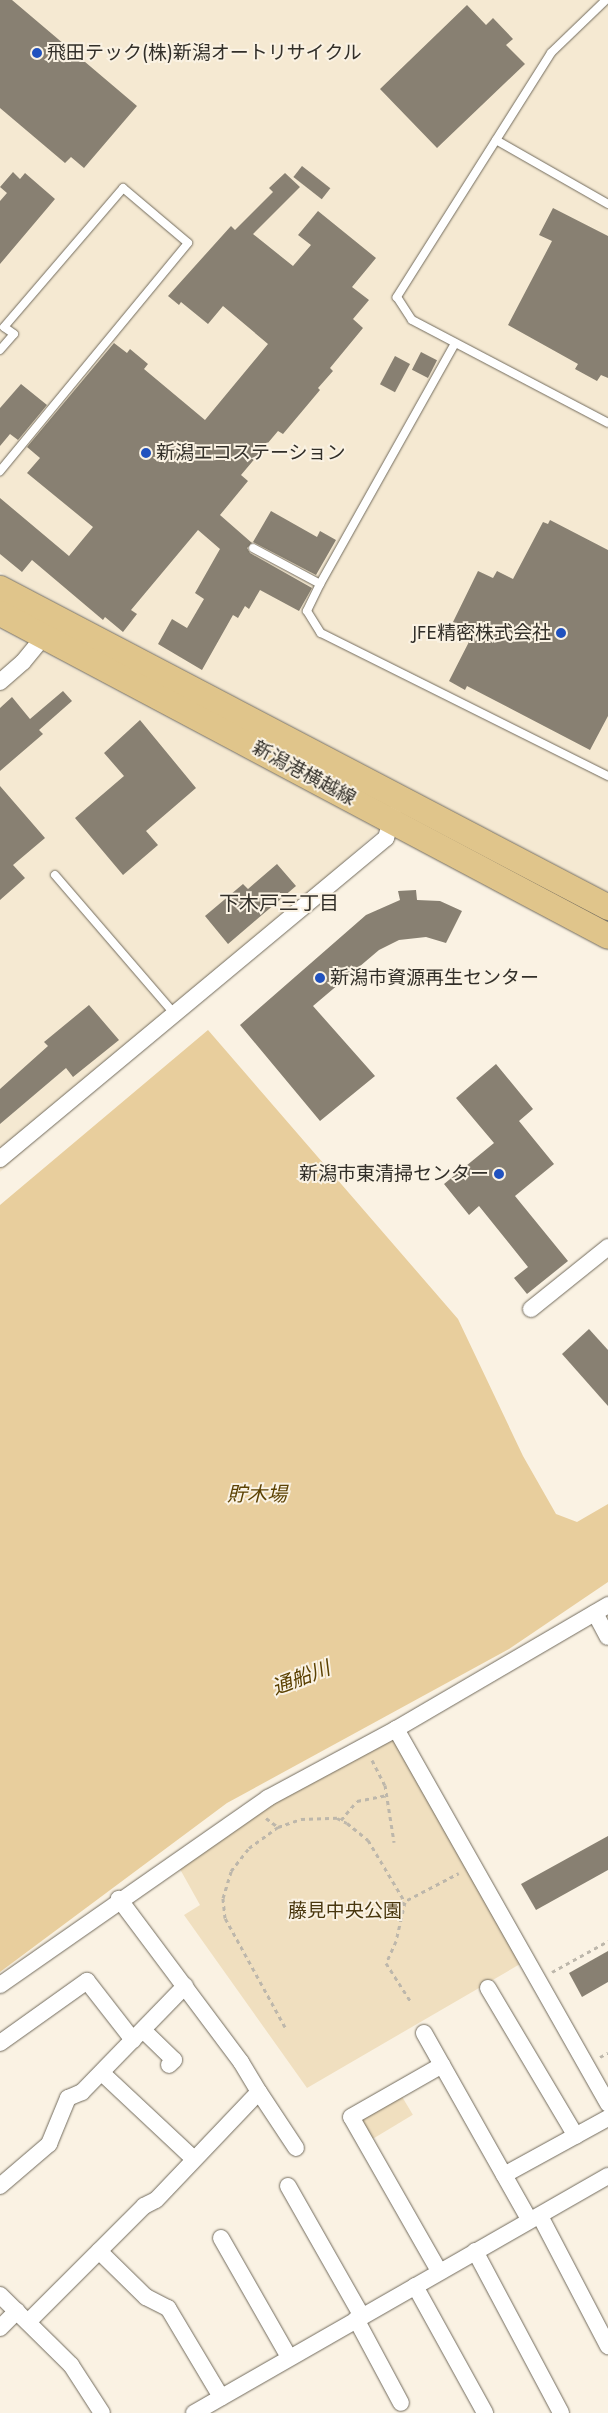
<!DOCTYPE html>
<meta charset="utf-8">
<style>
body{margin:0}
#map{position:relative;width:608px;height:2413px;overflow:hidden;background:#faf2e3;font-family:Jost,"Noto Sans JP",sans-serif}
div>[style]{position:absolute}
.built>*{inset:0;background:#f5e9d2}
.green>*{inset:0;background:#f0dfbf;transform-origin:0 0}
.water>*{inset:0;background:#e8ce9d}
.building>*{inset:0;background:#888072;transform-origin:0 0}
.path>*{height:3px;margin-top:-1.5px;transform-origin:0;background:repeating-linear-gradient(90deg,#bdb7ab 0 4px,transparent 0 8px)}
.roads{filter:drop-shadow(0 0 1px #726b5d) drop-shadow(0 0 1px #726b5d)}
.lane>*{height:8px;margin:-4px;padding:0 4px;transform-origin:4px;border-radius:4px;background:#fff}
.street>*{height:16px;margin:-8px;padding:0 8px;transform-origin:8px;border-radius:8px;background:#fff}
.primary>*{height:25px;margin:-12.5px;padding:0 12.5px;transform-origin:12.5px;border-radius:12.5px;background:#e0c58b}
.dots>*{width:14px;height:14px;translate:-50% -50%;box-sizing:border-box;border:2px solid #faf2e3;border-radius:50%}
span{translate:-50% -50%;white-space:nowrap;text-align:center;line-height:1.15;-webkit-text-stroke:4px #faf2e3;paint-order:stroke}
.poi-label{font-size:19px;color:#322f29}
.left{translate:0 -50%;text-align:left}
.right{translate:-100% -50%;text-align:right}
.street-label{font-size:19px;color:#322f29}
.park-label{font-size:19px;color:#49370f}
.neighbourhood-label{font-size:20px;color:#322f29}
.water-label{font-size:20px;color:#5b4102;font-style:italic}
</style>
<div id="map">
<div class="built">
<div style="clip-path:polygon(0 0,608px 0,608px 892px,0 572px)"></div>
<div style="clip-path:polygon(0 630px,379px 830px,0 1172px)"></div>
</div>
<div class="green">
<div style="clip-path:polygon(396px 1729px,527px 1960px,307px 2088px,184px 1915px,200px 1905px,176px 1862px)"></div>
<div style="left:401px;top:2095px;width:23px;height:48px;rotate:59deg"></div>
</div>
<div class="water">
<div style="clip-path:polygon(208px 1030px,458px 1319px,523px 1456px,556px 1514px,577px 1522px,608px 1504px,608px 1582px,509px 1649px,227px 1803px,0 1972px,0 1205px)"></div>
</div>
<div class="building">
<div style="clip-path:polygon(0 0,12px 0,137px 106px,84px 168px,71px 157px,65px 163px,0 108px)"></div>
<div style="clip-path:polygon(467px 5px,486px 25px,493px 18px,513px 39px,506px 45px,525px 64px,437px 148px,380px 89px)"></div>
<div style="left:302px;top:166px;width:36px;height:14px;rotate:38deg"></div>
<div style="clip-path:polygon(13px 172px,20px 179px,25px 173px,55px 199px,0 264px,0 201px,7px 193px,0 187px)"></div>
<div style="clip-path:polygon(285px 173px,300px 187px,253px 234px,293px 266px,311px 245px,298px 235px,318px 211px,376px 258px,352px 287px,369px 300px,353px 319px,363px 328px,330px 368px,333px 371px,318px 388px,320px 390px,283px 434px,278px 431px,241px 475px,248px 481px,220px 515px,252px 543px,247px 548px,250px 553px,312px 588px,299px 611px,260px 590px,249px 609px,245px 606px,238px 618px,233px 615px,202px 670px,158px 644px,172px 619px,187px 628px,204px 599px,195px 593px,220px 549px,198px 530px,131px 610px,137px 614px,123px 632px,105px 617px,103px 620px,32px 560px,22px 572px,0 554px,0 498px,69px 556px,93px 527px,27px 473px,40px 458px,27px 447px,114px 343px,127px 353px,130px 349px,148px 364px,144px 369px,205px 420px,268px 344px,223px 306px,208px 324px,181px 302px,179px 305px,168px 296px,231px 226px,235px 230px,273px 192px,269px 188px)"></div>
<div style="clip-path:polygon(553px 208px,608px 236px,608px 378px,601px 375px,597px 381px,575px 369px,578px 364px,508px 325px,552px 241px,539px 235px)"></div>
<div style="left:421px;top:352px;width:18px;height:20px;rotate:27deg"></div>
<div style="left:395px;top:356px;width:17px;height:32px;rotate:28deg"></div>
<div style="clip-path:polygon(21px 384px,47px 405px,18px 440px,10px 434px,0 446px,0 408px)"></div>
<div style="clip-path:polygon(271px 511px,317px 537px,320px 531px,336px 540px,316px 575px,253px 542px)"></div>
<div style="clip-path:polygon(550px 520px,608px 550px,608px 716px,590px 750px,467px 686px,465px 690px,449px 681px,474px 632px,453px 622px,478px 571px,493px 578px,497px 571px,513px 579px,543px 522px,548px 524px)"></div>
<div style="clip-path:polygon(63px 691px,72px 701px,39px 730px,43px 734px,0 771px,0 708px,12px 697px,30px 719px)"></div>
<div style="clip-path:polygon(140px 720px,196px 788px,146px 831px,158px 845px,123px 875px,75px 818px,124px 776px,104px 753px)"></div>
<div style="clip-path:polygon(0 786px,45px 838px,13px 865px,25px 878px,0 900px)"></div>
<div style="clip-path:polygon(277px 864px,296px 886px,228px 944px,205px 916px,243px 884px,248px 889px)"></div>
<div style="clip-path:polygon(416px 890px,417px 900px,440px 901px,462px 911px,446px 943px,426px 937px,399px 940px,379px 950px,313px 1006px,375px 1076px,320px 1121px,240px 1025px,366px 915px,400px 900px,398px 891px)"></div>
<div style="clip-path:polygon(89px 1005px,119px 1040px,73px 1077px,66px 1068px,0 1124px,0 1089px,48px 1046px,44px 1042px)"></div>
<div style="clip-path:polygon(496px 1064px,533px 1109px,519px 1121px,554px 1164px,515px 1196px,568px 1261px,527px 1294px,514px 1278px,528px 1267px,479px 1206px,469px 1215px,444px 1184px,494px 1143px,456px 1098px)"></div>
<div style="clip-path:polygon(589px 1329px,608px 1350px,608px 1406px,562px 1354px)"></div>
<div style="clip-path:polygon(608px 1836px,608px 1870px,536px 1910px,521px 1884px)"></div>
<div style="clip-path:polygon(608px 1951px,608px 1982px,582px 1997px,569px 1973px)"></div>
</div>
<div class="path">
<div style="left:372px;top:1760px;width:28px;rotate:63deg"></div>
<div style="left:385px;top:1785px;width:58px;rotate:81deg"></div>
<div style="left:266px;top:1818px;width:15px;rotate:37deg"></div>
<div style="left:341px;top:1820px;width:25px;rotate:-50deg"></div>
<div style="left:357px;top:1801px;width:31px;rotate:-11deg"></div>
<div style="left:386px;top:1911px;width:82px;rotate:-27.5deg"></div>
<div style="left:552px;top:1972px;width:64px;rotate:-29deg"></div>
<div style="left:285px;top:2027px;width:124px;rotate:-118.8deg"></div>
<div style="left:225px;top:1918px;width:20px;rotate:-96deg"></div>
<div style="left:223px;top:1898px;width:28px;rotate:-73deg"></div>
<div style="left:231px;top:1871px;width:29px;rotate:-52deg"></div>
<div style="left:249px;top:1848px;width:36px;rotate:-36deg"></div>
<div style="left:278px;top:1827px;width:24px;rotate:-19deg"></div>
<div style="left:301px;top:1819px;width:36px;rotate:-2deg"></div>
<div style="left:337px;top:1818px;width:11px;rotate:27deg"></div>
<div style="left:347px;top:1823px;width:27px;rotate:39deg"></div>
<div style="left:368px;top:1840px;width:72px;rotate:59.2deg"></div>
<div style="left:405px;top:1902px;width:40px;rotate:103deg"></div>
<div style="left:396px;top:1941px;width:24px;rotate:114deg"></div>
<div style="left:386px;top:1963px;width:46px;rotate:57.3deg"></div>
<div style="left:600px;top:2057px;width:9px;rotate:-27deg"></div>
</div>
<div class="roads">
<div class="lane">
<div style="left:606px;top:0;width:76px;rotate:136.1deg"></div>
<div style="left:551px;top:53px;width:289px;rotate:122.3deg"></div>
<div style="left:397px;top:297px;width:27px;rotate:57deg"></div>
<div style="left:412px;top:320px;width:221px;rotate:27.7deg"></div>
<div style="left:496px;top:140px;width:129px;rotate:29.7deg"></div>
<div style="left:0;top:350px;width:21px;rotate:-49deg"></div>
<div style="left:14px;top:334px;width:12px;rotate:-145deg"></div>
<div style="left:4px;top:327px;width:183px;rotate:-49.4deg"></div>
<div style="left:123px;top:188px;width:85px;rotate:40.2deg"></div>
<div style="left:188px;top:243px;width:296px;rotate:129.5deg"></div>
<div style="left:253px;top:548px;width:76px;rotate:28.2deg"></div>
<div style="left:320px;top:584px;width:276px;rotate:-60.7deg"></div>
<div style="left:320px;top:584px;width:30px;rotate:116deg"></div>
<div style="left:307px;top:611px;width:26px;rotate:58deg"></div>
<div style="left:321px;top:633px;width:321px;rotate:26.5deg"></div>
<div style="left:55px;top:875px;width:181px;rotate:49.3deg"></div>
</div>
<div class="street">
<div style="left:0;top:682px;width:30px;rotate:-41deg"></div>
<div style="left:23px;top:662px;width:43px;rotate:-50.7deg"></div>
<div style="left:0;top:1159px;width:502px;rotate:-39.75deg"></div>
<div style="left:386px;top:838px;width:25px;rotate:-74deg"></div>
<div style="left:531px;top:1309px;width:99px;rotate:-38.8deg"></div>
<div style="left:595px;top:1613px;width:27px;rotate:62deg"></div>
<div style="left:396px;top:1729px;width:431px;rotate:60.5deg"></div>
<div style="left:0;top:1985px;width:327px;rotate:-34.9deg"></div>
<div style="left:268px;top:1798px;width:145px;rotate:-28.3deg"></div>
<div style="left:396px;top:1729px;width:246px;rotate:-30.3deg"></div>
<div style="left:488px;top:1988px;width:172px;rotate:59.3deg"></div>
<div style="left:143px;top:2030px;width:43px;rotate:44.1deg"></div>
<div style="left:174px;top:2060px;width:7px;rotate:135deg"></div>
<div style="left:424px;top:2033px;width:214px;rotate:60.6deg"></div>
<div style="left:0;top:2043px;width:107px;rotate:-35.5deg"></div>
<div style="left:87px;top:1981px;width:75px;rotate:52.1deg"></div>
<div style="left:102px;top:2073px;width:126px;rotate:43.1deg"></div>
<div style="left:259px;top:2092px;width:67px;rotate:56.5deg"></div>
<div style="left:504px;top:2175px;width:119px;rotate:-28.7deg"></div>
<div style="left:0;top:2186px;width:65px;rotate:-40.6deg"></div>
<div style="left:49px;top:2144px;width:50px;rotate:-67.6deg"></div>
<div style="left:68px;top:2098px;width:15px;rotate:-23deg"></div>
<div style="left:82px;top:2092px;width:148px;rotate:-45.8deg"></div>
<div style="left:288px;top:2186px;width:150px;rotate:60.4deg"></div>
<div style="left:540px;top:2216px;width:147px;rotate:62.4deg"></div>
<div style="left:221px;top:2238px;width:137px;rotate:60.3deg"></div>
<div style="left:99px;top:2251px;width:66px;rotate:44.4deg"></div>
<div style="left:146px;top:2297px;width:25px;rotate:27deg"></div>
<div style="left:168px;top:2308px;width:104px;rotate:59.2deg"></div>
<div style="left:475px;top:2251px;width:183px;rotate:62deg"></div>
<div style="left:439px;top:2271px;width:177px;rotate:-119.7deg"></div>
<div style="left:351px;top:2117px;width:105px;rotate:-29.7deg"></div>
<div style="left:415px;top:2286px;width:145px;rotate:61.1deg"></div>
<div style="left:0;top:2295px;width:100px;rotate:44.6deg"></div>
<div style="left:71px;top:2365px;width:57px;rotate:57.1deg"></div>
<div style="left:356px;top:2319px;width:95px;rotate:61.8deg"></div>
<div style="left:28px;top:2322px;width:164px;rotate:-45deg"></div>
<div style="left:144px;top:2206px;width:13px;rotate:-27deg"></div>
<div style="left:156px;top:2200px;width:149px;rotate:-46.4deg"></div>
<div style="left:259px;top:2092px;width:35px;rotate:-121deg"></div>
<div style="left:241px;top:2062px;width:204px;rotate:-126.8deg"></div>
<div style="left:0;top:2328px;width:24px;rotate:-45deg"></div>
<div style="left:194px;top:2413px;width:477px;rotate:-29.8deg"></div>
</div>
<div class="primary">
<div style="left:0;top:588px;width:687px;rotate:27.68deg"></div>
<div style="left:0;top:613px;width:688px;rotate:27.98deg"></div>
</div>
</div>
<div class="dots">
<div style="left:37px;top:53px;background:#2152bf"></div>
<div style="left:146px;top:453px;background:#2152bf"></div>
<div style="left:561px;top:633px;background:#2152bf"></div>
<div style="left:320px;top:978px;background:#2152bf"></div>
<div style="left:499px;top:1174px;background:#2152bf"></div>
</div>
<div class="poi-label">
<span class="left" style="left:47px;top:53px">飛田テック(株)新潟オートリサイクル</span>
<span class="left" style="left:156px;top:453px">新潟エコステーション</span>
<span class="right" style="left:551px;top:633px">JFE精密株式会社</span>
<span class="left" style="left:330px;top:978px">新潟市資源再生センター</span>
<span class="right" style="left:489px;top:1174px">新潟市東清掃センター</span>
</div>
<div class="street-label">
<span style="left:304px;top:773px;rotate:28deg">新潟港横越線</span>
</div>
<div class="park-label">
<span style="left:345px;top:1911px">藤見中央公園</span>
</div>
<div class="neighbourhood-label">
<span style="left:279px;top:903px">下木戸三丁目</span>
</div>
<div class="water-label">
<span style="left:257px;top:1494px">貯木場</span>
<span style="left:301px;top:1678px;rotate:-21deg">通船川</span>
</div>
</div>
